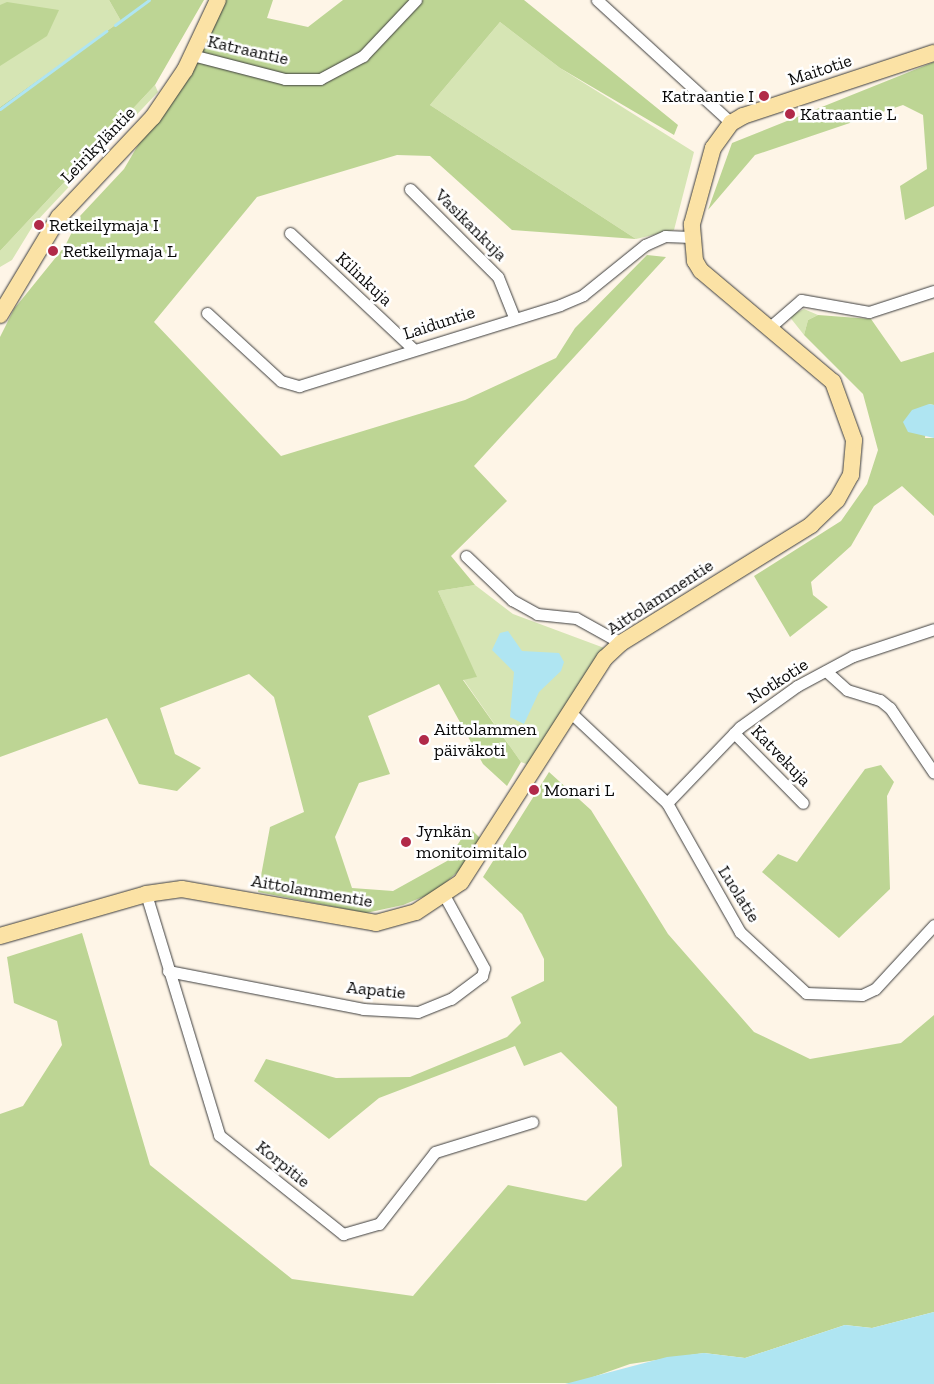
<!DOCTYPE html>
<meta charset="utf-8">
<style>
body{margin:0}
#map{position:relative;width:934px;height:1384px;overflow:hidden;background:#fef5e7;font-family:"Zilla Slab",serif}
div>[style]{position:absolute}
.green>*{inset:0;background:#d6e5b4}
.forest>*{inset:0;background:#bdd594}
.water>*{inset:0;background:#afe5f2}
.stream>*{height:3px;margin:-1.5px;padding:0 1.5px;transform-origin:1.5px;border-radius:1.5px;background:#afe5f2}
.roads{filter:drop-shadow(0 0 1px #3c3c3c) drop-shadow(0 0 1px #3c3c3c)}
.street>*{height:11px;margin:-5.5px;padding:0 5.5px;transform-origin:5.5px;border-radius:5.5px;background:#fff}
.secondary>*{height:16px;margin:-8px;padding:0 8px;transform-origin:8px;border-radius:8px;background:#fbe2a5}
.dots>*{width:14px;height:14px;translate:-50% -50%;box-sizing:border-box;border:2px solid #fff;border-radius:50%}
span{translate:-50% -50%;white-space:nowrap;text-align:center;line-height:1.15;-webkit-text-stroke:5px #fff;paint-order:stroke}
.street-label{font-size:18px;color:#090909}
.poi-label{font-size:18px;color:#090909}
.right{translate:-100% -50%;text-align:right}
.left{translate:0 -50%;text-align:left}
</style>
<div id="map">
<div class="green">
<div style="clip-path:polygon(0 0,109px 0,121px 21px,0 107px)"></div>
<div style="clip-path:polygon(500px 22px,560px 68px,694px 152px,674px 230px,636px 239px,430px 105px)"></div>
<div style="clip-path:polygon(155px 85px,158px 92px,34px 224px,12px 260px,0 267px,0 251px)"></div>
<div style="clip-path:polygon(804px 309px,818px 315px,808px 320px,804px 335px,789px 316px)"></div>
<div style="clip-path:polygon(475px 585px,513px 614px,607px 649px,529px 765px,521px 762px,463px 679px,476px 677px,438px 591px)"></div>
</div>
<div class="forest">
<div style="clip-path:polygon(109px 0,204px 0,155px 85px,0 251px,0 107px,121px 21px)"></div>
<div style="clip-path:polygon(223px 0,273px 0,267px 18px,308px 27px,343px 0,524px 0,678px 125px,674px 135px,560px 68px,500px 22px,430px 105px,636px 239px,512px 230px,430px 156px,397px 155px,257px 197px,154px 322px,281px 456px,465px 400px,556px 358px,575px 328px,647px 255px,666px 257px,474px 466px,507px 501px,451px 556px,475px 585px,438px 591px,477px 677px,463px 680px,521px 762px,507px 786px,483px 764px,439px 684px,368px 716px,390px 774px,359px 783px,335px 837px,352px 888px,393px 891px,447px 861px,469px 827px,480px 838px,462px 868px,435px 892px,403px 905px,366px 913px,258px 892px,270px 827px,304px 812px,274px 697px,249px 674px,160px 708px,175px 754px,201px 768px,177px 791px,139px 784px,107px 718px,0 757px,0 337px,14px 309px,65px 246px,80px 216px,124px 169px)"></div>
<div style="clip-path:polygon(7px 2px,59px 10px,47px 36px,0 66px,0 5px)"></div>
<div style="clip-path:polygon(934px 62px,934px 206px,905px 220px,900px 186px,927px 169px,923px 115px,903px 105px,755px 155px,708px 210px,732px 143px)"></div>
<div style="clip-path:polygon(818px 315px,871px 319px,901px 362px,934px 352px,934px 405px,929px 404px,925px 438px,934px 438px,934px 516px,902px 486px,874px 506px,851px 546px,811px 582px,813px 595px,828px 607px,790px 637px,754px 576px,841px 521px,867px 484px,878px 450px,863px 394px,804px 335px,808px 320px)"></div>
<div style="clip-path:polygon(881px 765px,894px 782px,887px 796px,890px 889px,839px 938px,762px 872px,778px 854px,797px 862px,865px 769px)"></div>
<div style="clip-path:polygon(549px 772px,591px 810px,668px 934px,754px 1032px,810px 1059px,901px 1043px,934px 1015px,934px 1312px,872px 1328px,845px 1325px,745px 1358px,704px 1353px,630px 1364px,576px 1383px,0 1384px,0 1114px,23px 1106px,62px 1045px,57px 1021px,14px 1003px,7px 957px,82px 933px,150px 1165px,292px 1279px,413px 1296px,508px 1185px,586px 1201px,622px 1166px,617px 1107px,561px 1052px,524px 1066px,515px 1046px,379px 1098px,329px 1139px,254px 1081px,266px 1059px,336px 1078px,410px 1077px,507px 1037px,521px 1023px,511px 997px,544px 981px,544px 959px,522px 914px,483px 877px)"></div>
</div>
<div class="water">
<div style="clip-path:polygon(929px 404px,934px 405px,934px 438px,908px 432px,903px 422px,912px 410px)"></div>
<div style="clip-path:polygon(508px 631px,522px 651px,559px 653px,564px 662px,561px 671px,539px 692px,524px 724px,510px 717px,514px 672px,492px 650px,500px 633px)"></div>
<div style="clip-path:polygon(934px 1312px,934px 1384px,565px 1384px,667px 1357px,704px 1353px,745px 1358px,845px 1325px,872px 1328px)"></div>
</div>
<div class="stream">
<div style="left:115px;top:25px;width:42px;rotate:-36.3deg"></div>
<div style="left:0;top:109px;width:132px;rotate:-36.3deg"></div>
</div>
<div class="roads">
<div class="street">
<div style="left:597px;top:0;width:182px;rotate:42.5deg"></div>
<div style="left:192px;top:55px;width:96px;rotate:14.5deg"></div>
<div style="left:285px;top:79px;width:35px"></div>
<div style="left:320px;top:79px;width:49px;rotate:-28.1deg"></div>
<div style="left:363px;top:56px;width:77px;rotate:-46.6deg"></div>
<div style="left:410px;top:189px;width:124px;rotate:45deg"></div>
<div style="left:498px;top:277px;width:43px;rotate:68.2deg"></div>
<div style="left:290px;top:233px;width:170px;rotate:43.3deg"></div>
<div style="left:207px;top:313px;width:100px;rotate:42.6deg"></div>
<div style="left:281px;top:381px;width:19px;rotate:16deg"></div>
<div style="left:299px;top:386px;width:273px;rotate:-17.2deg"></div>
<div style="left:560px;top:305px;width:25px;rotate:-23deg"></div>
<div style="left:583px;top:295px;width:80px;rotate:-38.9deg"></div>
<div style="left:645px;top:245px;width:22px;rotate:-24deg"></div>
<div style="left:665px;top:236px;width:26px;rotate:2deg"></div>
<div style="left:770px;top:327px;width:41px;rotate:-41.1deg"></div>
<div style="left:801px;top:300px;width:69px;rotate:10deg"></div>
<div style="left:869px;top:312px;width:68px;rotate:-17.9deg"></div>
<div style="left:466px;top:556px;width:64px;rotate:43.7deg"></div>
<div style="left:512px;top:600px;width:29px;rotate:29deg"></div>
<div style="left:537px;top:614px;width:39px;rotate:6deg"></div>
<div style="left:576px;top:618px;width:51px;rotate:29.1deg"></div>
<div style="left:826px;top:671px;width:28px;rotate:42deg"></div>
<div style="left:847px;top:690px;width:34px;rotate:17deg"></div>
<div style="left:880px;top:700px;width:13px;rotate:39deg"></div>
<div style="left:890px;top:708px;width:78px;rotate:55.9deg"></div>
<div style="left:569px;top:711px;width:134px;rotate:43.2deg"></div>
<div style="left:667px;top:803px;width:148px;rotate:60.5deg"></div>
<div style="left:740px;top:932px;width:90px;rotate:42.7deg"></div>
<div style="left:806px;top:993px;width:56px;rotate:2deg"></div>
<div style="left:862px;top:995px;width:14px;rotate:-25deg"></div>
<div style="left:875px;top:989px;width:87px;rotate:-47.3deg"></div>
<div style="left:734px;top:733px;width:98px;rotate:45.4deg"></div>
<div style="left:667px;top:803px;width:105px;rotate:-46.2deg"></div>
<div style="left:740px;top:727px;width:70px;rotate:-35.7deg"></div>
<div style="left:797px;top:686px;width:64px;rotate:-28.2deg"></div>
<div style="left:853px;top:656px;width:85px;rotate:-18.4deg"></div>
<div style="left:146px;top:894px;width:252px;rotate:73.1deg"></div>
<div style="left:219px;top:1135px;width:159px;rotate:38.6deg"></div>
<div style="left:343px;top:1234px;width:37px;rotate:-16deg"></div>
<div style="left:379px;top:1224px;width:91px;rotate:-52.1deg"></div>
<div style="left:435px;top:1152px;width:102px;rotate:-17.2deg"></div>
<div style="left:168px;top:971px;width:199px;rotate:11deg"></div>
<div style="left:363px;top:1009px;width:55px;rotate:3.1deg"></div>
<div style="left:418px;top:1012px;width:35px;rotate:-22deg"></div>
<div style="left:451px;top:999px;width:39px;rotate:-37deg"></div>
<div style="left:482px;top:976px;width:8px;rotate:-76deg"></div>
<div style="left:484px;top:968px;width:83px;rotate:-118.7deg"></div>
</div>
<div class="secondary">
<div style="left:0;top:315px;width:114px;rotate:-59deg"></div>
<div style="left:59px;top:217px;width:137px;rotate:-46.8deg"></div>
<div style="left:153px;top:117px;width:57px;rotate:-55.8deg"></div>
<div style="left:185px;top:70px;width:77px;rotate:-64.8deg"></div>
<div style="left:0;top:936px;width:152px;rotate:-16deg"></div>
<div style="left:146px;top:894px;width:36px;rotate:-8deg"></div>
<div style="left:182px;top:889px;width:197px;rotate:9.9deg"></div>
<div style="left:376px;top:923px;width:41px;rotate:-15.4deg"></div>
<div style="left:416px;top:912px;width:54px;rotate:-33.7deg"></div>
<div style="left:461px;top:882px;width:266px;rotate:-57.3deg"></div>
<div style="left:605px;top:658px;width:22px;rotate:-43deg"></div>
<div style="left:621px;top:643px;width:224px;rotate:-31.8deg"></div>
<div style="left:811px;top:525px;width:36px;rotate:-44deg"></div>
<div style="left:837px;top:500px;width:29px;rotate:-61deg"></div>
<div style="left:851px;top:475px;width:35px;rotate:-85deg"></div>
<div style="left:854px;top:440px;width:62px;rotate:-109.9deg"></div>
<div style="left:833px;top:382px;width:172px;rotate:-139.9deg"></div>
<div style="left:701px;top:271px;width:12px;rotate:-121deg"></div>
<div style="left:695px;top:261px;width:37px;rotate:-95deg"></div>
<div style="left:692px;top:224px;width:79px;rotate:-74.6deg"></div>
<div style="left:713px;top:148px;width:31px;rotate:-54deg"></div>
<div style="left:731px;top:123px;width:14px;rotate:-30deg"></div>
<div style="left:743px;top:116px;width:201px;rotate:-18.3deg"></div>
</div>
</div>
<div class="dots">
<div style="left:764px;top:96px;background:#b12a49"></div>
<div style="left:790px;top:114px;background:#b12a49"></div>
<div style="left:39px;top:225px;background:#b12a49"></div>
<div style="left:53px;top:251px;background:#b12a49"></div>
<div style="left:424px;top:740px;background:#b12a49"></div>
<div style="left:534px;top:790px;background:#b12a49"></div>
<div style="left:406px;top:842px;background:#b12a49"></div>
</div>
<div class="street-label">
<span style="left:248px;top:50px;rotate:13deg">Katraantie</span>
<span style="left:820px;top:70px;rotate:-18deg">Maitotie</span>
<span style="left:98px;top:145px;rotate:-46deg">Leirikyläntie</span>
<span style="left:471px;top:225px;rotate:45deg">Vasikankuja</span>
<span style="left:364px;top:279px;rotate:43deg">Kilinkuja</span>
<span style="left:439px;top:323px;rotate:-18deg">Laiduntie</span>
<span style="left:660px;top:597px;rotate:-33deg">Aittolammentie</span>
<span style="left:778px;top:681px;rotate:-33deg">Notkotie</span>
<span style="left:781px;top:756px;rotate:46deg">Katvekuja</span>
<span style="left:312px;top:891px;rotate:10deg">Aittolammentie</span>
<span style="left:739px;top:894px;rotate:58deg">Luolatie</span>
<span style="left:376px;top:990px;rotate:6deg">Aapatie</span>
<span style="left:283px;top:1164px;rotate:39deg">Korpitie</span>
</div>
<div class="poi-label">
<span class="right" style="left:754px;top:96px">Katraantie I</span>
<span class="left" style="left:800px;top:114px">Katraantie L</span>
<span class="left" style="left:49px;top:225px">Retkeilymaja I</span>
<span class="left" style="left:63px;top:251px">Retkeilymaja L</span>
<span class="left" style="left:434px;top:740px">Aittolammen<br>päiväkoti</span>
<span class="left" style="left:544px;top:790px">Monari L</span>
<span class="left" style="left:416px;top:842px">Jynkän<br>monitoimitalo</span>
</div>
</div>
